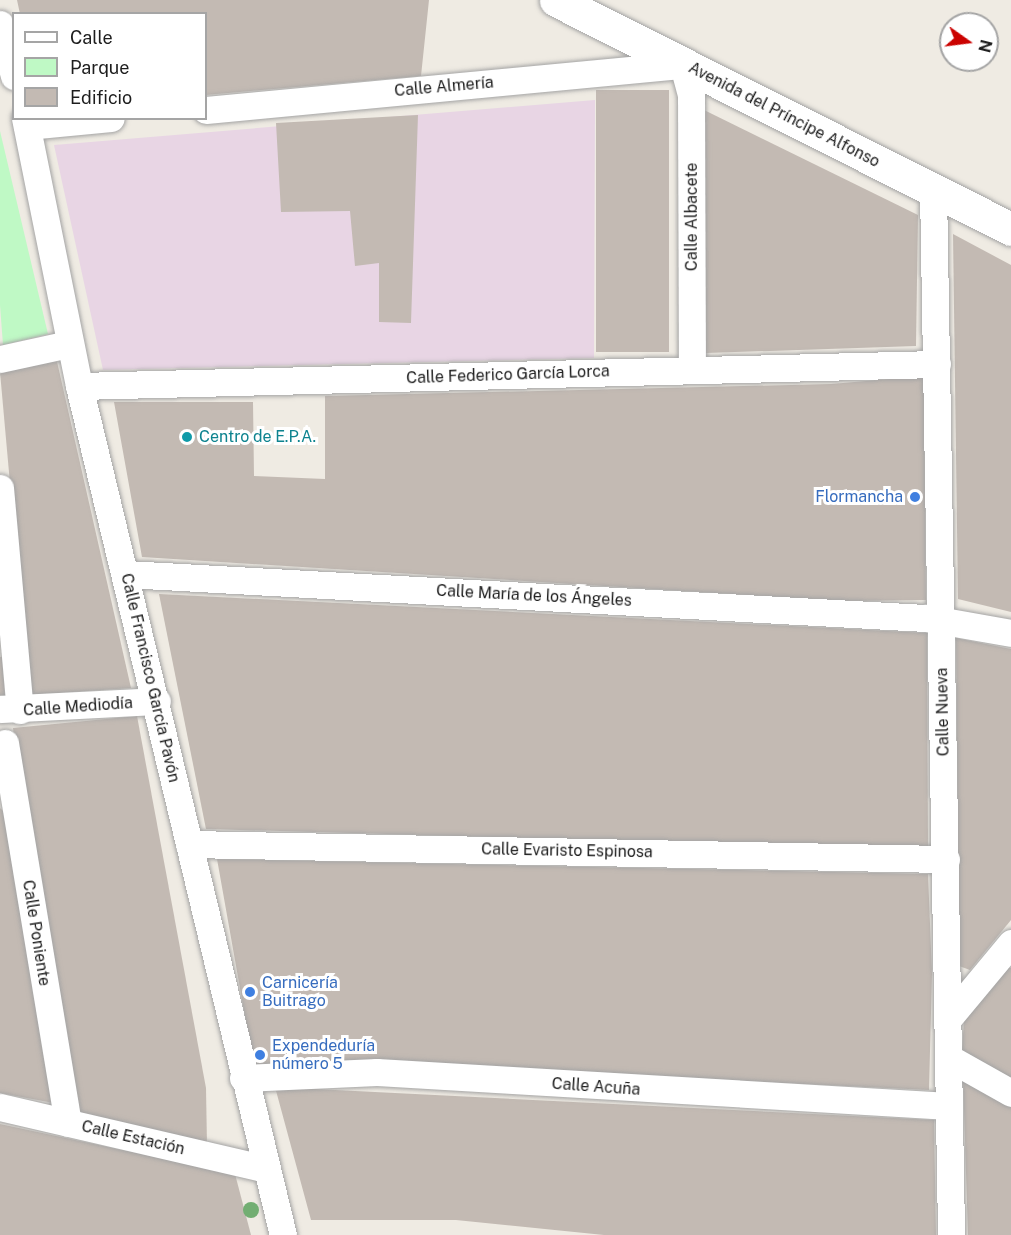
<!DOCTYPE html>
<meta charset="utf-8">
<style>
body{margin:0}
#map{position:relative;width:1011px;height:1235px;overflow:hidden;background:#efebe3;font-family:"Public Sans",sans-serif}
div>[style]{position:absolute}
.industrial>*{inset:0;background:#e8d5e4}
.park>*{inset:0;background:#bff9c5}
.building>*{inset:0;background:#c3bab3;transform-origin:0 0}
.roads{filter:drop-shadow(0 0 2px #a4a4a4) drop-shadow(0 0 2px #a4a4a4)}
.minor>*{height:27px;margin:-13.5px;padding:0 13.5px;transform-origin:13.5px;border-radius:13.5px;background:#fff}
.tertiary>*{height:33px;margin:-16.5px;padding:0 16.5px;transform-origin:16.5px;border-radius:16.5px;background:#fff}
.trees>*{width:16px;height:16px;margin:-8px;border-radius:50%;background:#72ae72}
.dots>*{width:16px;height:16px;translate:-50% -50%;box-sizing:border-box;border:3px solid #fff;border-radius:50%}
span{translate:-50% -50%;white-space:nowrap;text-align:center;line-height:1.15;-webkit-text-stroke:6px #fff;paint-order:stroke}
.street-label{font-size:16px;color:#1d1d1d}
.culture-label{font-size:16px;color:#0d838f}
.left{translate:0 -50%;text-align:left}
.shop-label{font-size:16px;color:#366cbe}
.right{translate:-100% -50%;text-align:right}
.legend{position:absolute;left:12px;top:12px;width:195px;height:108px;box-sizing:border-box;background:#fff;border:2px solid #a5a5a5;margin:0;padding:8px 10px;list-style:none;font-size:18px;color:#1d1d1d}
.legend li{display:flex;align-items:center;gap:12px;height:30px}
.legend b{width:30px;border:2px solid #a5a5a5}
.north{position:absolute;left:939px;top:12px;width:60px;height:60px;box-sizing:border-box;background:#fff;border:2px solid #a5a5a5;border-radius:50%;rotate:104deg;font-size:16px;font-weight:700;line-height:24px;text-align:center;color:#1d1d1d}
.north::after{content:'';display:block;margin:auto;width:21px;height:27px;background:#cb0200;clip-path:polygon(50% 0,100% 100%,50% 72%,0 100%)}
</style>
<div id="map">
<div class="industrial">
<div style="clip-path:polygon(595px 100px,594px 358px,103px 370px,54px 145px)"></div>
</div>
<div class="park">
<div style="clip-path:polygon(0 131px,48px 334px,3px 345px,0 305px)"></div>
</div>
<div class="building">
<div style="clip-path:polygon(17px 0,429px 0,421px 76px,206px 95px,206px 14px,20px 14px)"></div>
<div style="left:669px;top:90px;width:262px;height:73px;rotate:90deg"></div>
<div style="clip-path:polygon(702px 109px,918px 215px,916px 346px,706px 353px)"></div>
<div style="clip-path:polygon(418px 115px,411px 323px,379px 322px,379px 263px,355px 266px,350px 211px,281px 212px,276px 123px)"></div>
<div style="clip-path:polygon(953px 234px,1011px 265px,1011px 612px,958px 599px)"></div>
<div style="clip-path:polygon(56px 357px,131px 688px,29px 695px,0 372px)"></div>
<div style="clip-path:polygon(924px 376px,926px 600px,845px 601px,142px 557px,114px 402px,253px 402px,254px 476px,325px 479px,325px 396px,831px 384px)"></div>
<div style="clip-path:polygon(159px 594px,927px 633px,928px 849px,206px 829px)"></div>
<div style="clip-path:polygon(956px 638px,1011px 649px,1011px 920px,970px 970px,959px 966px)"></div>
<div style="clip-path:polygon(0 657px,2px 657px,5px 695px,0 695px)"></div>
<div style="clip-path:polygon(137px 716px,206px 1088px,207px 1146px,75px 1115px,22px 797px,13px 728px)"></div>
<div style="clip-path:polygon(0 808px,6px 814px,59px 1104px,0 1093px)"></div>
<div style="clip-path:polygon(217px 859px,928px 874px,932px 974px,929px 1090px,617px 1075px,254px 1067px)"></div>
<div style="clip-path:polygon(1003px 966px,1011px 968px,1011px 1081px,962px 1054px,964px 1019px)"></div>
<div style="clip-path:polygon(963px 1078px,1011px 1107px,1011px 1235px,968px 1235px)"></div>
<div style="clip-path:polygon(275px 1087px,934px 1120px,936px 1235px,604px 1235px,456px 1220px,311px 1220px)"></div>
<div style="clip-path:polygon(0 1124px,235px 1174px,251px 1235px,0 1235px)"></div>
</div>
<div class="roads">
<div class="minor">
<div style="left:0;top:24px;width:54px;rotate:74.9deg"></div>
<div style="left:206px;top:110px;width:479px;rotate:-5.4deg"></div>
<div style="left:683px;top:65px;width:30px;rotate:75deg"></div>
<div style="left:691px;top:94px;width:276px;rotate:89.8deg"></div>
<div style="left:25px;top:118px;width:273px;rotate:78.6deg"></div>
<div style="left:79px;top:386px;width:873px;rotate:76.49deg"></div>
<div style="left:27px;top:126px;width:84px;rotate:-5.4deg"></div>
<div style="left:933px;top:189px;width:1046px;rotate:89.01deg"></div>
<div style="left:0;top:359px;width:71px;rotate:-12.3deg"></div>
<div style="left:79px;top:386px;width:858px;rotate:-1.47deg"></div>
<div style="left:0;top:488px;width:223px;rotate:84.9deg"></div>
<div style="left:126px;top:574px;width:801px;rotate:3.15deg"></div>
<div style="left:926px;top:618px;width:86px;rotate:10deg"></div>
<div style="left:0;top:709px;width:157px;rotate:-2.9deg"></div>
<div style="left:5px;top:743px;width:385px;rotate:80.6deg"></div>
<div style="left:189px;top:844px;width:757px;rotate:1.14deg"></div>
<div style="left:948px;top:1019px;width:99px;rotate:-50.3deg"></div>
<div style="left:949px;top:1058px;width:71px;rotate:29.4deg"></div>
<div style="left:243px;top:1078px;width:134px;rotate:-2.6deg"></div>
<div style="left:377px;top:1072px;width:573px;rotate:3.4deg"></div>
<div style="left:0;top:1107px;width:273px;rotate:13.1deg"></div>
</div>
<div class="tertiary">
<div style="left:556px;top:0;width:509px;rotate:26.72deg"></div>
</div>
</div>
<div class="trees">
<div style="left:251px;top:1210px"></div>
</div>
<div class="dots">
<div style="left:187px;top:437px;background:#0f9aa8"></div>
<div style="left:915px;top:497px;background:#3f7fe0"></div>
<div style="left:250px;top:992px;background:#3f7fe0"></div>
<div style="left:260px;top:1055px;background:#3f7fe0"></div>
</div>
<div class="street-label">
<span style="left:444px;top:87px;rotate:-5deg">Calle Almería</span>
<span style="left:784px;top:115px;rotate:27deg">Avenida del Príncipe Alfonso</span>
<span style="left:692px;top:217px;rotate:-90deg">Calle Albacete</span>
<span style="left:508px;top:375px;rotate:-2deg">Calle Federico García Lorca</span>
<span style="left:534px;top:596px;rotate:3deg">Calle María de los Ángeles</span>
<span style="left:150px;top:678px;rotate:77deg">Calle Francisco García Pavón</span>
<span style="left:78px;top:707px;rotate:-4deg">Calle Mediodía</span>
<span style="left:943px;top:712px;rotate:-91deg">Calle Nueva</span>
<span style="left:567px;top:851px;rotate:1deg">Calle Evaristo Espinosa</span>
<span style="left:36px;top:933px;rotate:81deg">Calle Poniente</span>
<span style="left:596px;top:1087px;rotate:4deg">Calle Acuña</span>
<span style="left:133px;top:1138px;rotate:13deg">Calle Estación</span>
</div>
<div class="culture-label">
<span class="left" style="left:199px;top:437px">Centro de E.P.A.</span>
</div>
<div class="shop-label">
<span class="right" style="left:903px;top:497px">Flormancha</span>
<span class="left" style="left:262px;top:992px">Carnicería<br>Buitrago</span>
<span class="left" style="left:272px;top:1055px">Expendeduría<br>número 5</span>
</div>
<ul class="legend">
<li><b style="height:8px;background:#fff"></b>Calle</li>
<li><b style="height:16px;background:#bff9c5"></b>Parque</li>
<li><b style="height:16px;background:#c3bab3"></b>Edificio</li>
</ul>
<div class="north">N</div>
</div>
